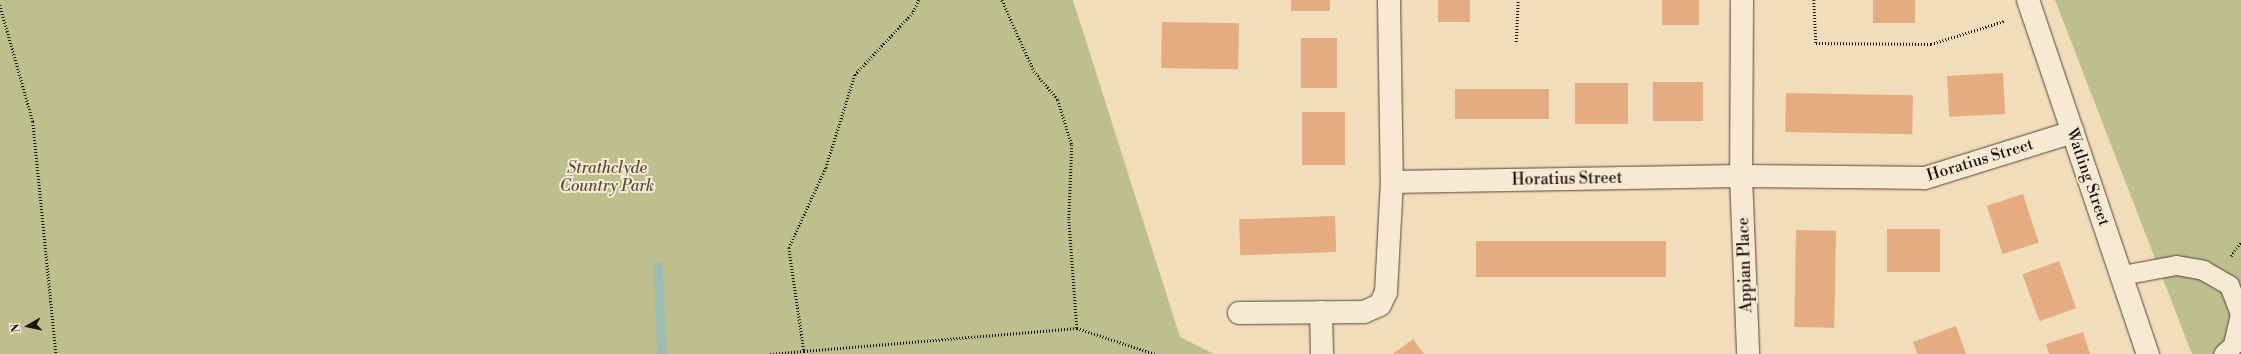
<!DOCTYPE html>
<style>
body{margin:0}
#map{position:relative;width:2241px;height:354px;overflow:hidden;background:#f2ddbb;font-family:"Libre Bodoni",serif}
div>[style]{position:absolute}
.green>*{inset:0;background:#bdc08e}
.stream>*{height:9px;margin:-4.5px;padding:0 4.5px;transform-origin:4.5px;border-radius:4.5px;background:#9bbbb3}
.building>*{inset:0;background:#e5ac82;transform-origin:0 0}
.path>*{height:2.5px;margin-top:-1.25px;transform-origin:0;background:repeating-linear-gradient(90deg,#1e130f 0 1px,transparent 0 3px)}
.roads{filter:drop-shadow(0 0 1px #53463a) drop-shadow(0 0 1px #53463a)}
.lane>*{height:19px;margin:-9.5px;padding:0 9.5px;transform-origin:9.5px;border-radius:9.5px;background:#f7e9d3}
.street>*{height:22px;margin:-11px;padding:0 11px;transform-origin:11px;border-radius:11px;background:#f7e9d3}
span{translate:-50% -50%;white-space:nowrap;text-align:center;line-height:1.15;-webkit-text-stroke:4px #f7e9d3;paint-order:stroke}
.street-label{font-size:16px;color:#1e130f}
.park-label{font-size:16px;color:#56503b;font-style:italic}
.north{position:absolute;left:8px;top:306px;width:40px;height:40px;-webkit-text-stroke:3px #f7e9d3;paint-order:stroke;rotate:261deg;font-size:11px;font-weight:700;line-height:16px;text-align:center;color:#1e130f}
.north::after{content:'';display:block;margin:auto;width:14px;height:18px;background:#1e130f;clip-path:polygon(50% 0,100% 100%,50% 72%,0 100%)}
</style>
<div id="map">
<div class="green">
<div style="clip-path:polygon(0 0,1073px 0,1180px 337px,1214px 354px,0 354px)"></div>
<div style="clip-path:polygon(2055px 0,2241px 0,2241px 354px,2192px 354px)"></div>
</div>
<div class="stream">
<div style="left:658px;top:266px;width:88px;rotate:88deg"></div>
</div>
<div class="building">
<div style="left:1291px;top:0;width:39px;height:11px"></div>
<div style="left:1438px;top:0;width:32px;height:22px"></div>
<div style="left:1662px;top:0;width:37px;height:25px"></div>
<div style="left:1873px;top:0;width:42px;height:23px"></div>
<div style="left:1162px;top:22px;width:77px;height:46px;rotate:1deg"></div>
<div style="left:1301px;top:38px;width:36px;height:50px"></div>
<div style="left:2003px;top:73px;width:41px;height:56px;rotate:87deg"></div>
<div style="left:1653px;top:82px;width:50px;height:39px"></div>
<div style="left:1575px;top:83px;width:53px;height:41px"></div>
<div style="left:1455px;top:89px;width:94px;height:30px"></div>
<div style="left:1786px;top:93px;width:127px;height:39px;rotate:1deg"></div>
<div style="left:1302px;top:112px;width:43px;height:53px"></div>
<div style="left:2023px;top:194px;width:51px;height:38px;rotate:72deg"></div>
<div style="left:1335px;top:216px;width:36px;height:96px;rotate:88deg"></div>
<div style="left:1887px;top:229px;width:53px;height:43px"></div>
<div style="left:1796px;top:230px;width:40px;height:97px;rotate:1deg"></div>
<div style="left:1666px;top:241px;width:36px;height:190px;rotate:90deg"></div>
<div style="left:2059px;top:261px;width:50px;height:39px;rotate:70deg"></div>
<div style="clip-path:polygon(1956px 326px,1966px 354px,1917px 354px,1913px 342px)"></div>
<div style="clip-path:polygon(2083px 332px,2090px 354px,2049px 354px,2046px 344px)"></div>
<div style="clip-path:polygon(1413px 339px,1424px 354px,1393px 354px)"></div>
</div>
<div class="path">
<div style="left:919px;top:0;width:14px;rotate:115deg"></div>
<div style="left:913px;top:13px;width:85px;rotate:133.1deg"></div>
<div style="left:855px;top:75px;width:97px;rotate:107.3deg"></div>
<div style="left:826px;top:168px;width:88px;rotate:114.8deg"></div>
<div style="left:789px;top:248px;width:104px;rotate:81.7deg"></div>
<div style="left:804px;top:351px;width:274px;rotate:-4.8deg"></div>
<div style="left:1077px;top:328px;width:82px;rotate:18.4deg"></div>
<div style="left:1002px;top:0;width:78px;rotate:65.7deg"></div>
<div style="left:1034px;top:71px;width:38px;rotate:50deg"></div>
<div style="left:1058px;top:100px;width:47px;rotate:72.7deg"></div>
<div style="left:1072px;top:145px;width:74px;rotate:92.3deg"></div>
<div style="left:1069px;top:219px;width:109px;rotate:85.8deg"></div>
<div style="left:1814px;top:0;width:43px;rotate:87.3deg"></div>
<div style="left:1816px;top:43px;width:115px;rotate:0.5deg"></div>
<div style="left:1931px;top:44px;width:77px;rotate:-17.5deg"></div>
<div style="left:0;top:5px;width:122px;rotate:74.2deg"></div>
<div style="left:33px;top:122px;width:233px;rotate:84.3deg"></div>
<div style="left:1516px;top:42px;width:42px;rotate:-87.3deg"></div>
<div style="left:2231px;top:256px;width:18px;rotate:-56deg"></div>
<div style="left:770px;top:354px;width:34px;rotate:-5deg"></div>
</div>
<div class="roads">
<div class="lane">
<div style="left:2122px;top:275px;width:55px;rotate:-10.5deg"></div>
<div style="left:2176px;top:265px;width:27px;rotate:10deg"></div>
<div style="left:2203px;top:270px;width:30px;rotate:30deg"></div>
<div style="left:2229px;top:285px;width:31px;rotate:69deg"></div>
<div style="left:2240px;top:314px;width:32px;rotate:103deg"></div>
<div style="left:2233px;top:345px;width:13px;rotate:138deg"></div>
</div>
<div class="street">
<div style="left:1389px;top:0;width:182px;rotate:89.1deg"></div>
<div style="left:1392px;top:182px;width:349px;rotate:-1deg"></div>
<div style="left:1741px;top:176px;width:184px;rotate:0.6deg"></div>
<div style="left:1925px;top:178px;width:155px;rotate:-17.3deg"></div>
<div style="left:1742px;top:0;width:176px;rotate:90.3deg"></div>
<div style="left:1741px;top:176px;width:178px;rotate:87.7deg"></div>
<div style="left:2028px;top:0;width:374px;rotate:71.3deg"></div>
<div style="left:1321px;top:312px;width:42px;rotate:88.6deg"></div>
<div style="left:1239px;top:313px;width:125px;rotate:-0.5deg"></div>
<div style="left:1364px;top:312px;width:17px;rotate:-24deg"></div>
<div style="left:1380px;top:305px;width:14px;rotate:-65deg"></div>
<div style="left:1386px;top:292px;width:110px;rotate:-86.9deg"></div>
</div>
</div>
<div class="street-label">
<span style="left:1980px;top:160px;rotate:-17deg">Horatius Street</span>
<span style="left:2088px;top:177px;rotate:71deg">Watling Street</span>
<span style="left:1567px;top:179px;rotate:-1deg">Horatius Street</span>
<span style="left:1745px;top:265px;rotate:-92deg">Appian Place</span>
</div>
<div class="park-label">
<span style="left:607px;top:177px">Strathclyde<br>Country Park</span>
</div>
<div class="north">N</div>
</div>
